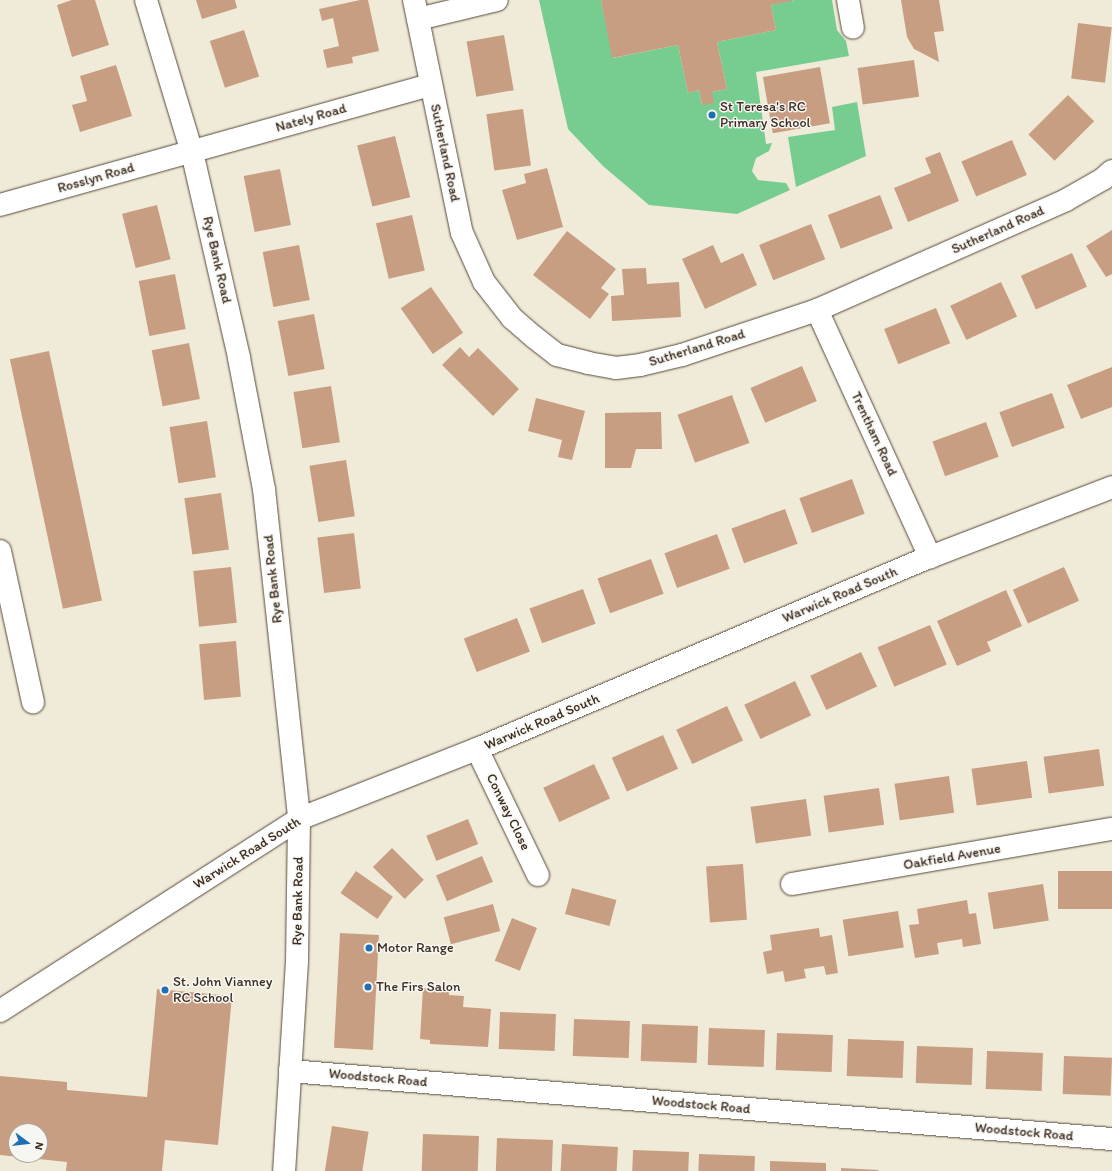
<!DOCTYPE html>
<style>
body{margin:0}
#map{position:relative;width:1112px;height:1171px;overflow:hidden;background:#f0ebd8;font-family:Itim,sans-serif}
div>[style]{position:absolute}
.green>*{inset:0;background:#77cc90}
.building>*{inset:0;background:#c89e82;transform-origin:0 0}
.roads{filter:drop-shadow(0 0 1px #56473a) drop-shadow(0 0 1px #56473a)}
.minor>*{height:22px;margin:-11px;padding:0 11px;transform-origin:11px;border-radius:11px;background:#fff}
.dots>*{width:11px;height:11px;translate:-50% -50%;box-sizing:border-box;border:2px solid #f6f6f2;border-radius:50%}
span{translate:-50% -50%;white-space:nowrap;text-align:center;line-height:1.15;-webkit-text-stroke:3px #f6f6f2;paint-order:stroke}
.poi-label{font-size:14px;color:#3b2a1e}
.left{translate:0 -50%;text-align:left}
.street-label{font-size:14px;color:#3b2a1e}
.north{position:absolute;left:8px;top:1123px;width:40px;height:40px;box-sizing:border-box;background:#f6f6f2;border:1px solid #aba49d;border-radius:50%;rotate:105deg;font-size:11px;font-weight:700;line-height:16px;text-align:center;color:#3b2a1e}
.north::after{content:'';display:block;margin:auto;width:14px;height:18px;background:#1f6fb2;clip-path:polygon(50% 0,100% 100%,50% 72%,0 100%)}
</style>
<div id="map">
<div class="green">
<div style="clip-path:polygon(539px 0,601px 0,613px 58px,678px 45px,688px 93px,699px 90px,702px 105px,712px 92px,727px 89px,717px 42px,776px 30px,771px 5px,794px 0,832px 0,837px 30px,846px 41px,849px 56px,756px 72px,766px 144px,772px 143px,769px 151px,756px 158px,752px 171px,758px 180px,786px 183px,790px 190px,737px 214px,649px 205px,603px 166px,568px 129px)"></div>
<div style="clip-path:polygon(857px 102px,866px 156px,796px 187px,788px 137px,835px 130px,832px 107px)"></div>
</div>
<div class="building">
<div style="clip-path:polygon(72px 0,95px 0,109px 45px,72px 57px,57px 5px)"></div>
<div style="clip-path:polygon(196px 0,235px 0,237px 8px,202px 19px)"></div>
<div style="clip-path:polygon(360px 0,368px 0,379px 51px,352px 57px,353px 63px,327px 68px,323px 50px,339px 46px,333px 18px,322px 21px,319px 9px)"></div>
<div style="clip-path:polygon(601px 0,792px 0,792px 1px,771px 5px,776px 30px,717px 42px,727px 89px,712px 92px,714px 103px,702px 105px,699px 90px,688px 93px,678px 45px,612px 58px)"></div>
<div style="clip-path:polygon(901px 0,939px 0,944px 31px,934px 32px,939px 62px,914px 49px,907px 37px)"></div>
<div style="left:1078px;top:23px;width:34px;height:56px;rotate:7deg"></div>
<div style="left:244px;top:30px;width:49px;height:36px;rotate:72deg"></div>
<div style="left:504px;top:35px;width:56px;height:38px;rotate:80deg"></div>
<div style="left:914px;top:60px;width:37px;height:57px;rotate:82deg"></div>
<div style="clip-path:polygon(116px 65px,132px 116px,80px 132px,72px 105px,87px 101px,80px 76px)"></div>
<div style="left:820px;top:67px;width:57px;height:58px;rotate:80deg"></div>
<div style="left:1068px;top:95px;width:37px;height:56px;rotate:45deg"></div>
<div style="left:523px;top:109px;width:57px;height:37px;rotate:82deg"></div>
<div style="left:395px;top:136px;width:63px;height:39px;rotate:76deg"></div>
<div style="left:1012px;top:140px;width:38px;height:55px;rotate:67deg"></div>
<div style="clip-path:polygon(940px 152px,959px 201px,908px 222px,894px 188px,931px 173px,925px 158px)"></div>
<div style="clip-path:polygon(547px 168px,563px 227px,517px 240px,502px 190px,526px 183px,524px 174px)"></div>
<div style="left:280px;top:169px;width:57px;height:37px;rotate:79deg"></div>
<div style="left:880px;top:195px;width:36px;height:56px;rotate:69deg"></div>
<div style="left:157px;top:205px;width:56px;height:36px;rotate:76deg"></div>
<div style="left:412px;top:215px;width:57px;height:37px;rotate:77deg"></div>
<div style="left:811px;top:224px;width:38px;height:56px;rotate:68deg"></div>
<div style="clip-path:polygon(1112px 230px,1112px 274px,1106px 277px,1086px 246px)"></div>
<div style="clip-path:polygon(567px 231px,616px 269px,601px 288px,609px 294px,590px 319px,533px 275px)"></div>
<div style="left:299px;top:245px;width:56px;height:37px;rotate:79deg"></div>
<div style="clip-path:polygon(713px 245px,721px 263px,743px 253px,757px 285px,705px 309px,682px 259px)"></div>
<div style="left:1072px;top:253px;width:37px;height:56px;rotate:66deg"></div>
<div style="clip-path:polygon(646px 268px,647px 284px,679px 282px,681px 317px,612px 321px,611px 296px,624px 295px,622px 269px)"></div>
<div style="left:175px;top:274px;width:56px;height:37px;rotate:79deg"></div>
<div style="left:1001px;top:282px;width:38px;height:56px;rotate:65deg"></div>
<div style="left:431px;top:287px;width:56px;height:37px;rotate:55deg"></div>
<div style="left:936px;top:308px;width:38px;height:56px;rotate:68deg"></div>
<div style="left:314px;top:314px;width:56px;height:37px;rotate:79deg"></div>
<div style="left:189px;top:343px;width:57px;height:38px;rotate:79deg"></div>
<div style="clip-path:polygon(460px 347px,469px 357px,478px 348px,519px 389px,493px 416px,442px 365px)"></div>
<div style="left:49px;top:351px;width:255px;height:40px;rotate:78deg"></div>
<div style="left:802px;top:366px;width:38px;height:56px;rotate:67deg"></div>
<div style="clip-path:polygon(1112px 367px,1112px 407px,1081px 419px,1067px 385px)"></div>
<div style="left:331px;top:386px;width:57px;height:38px;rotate:81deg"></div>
<div style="left:1052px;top:393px;width:37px;height:56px;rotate:70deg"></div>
<div style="left:732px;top:395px;width:51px;height:58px;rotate:70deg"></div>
<div style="clip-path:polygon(536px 398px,585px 411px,572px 460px,558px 457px,562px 440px,528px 431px)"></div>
<div style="clip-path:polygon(661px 412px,662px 449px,636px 449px,631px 468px,605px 468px,605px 413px)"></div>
<div style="left:207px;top:421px;width:57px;height:38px;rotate:81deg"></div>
<div style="left:986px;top:422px;width:37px;height:57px;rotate:70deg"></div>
<div style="left:346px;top:460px;width:57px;height:37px;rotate:81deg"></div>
<div style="left:852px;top:479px;width:37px;height:56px;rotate:70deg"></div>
<div style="left:221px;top:493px;width:57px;height:37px;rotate:82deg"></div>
<div style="left:785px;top:509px;width:37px;height:57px;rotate:70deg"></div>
<div style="left:354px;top:533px;width:56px;height:37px;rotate:83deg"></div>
<div style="left:717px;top:534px;width:37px;height:56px;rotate:70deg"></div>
<div style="left:651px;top:559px;width:37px;height:57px;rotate:70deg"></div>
<div style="left:231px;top:567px;width:56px;height:38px;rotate:84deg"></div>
<div style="left:1064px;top:567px;width:37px;height:56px;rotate:66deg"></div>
<div style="left:583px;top:589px;width:37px;height:57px;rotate:70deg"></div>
<div style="clip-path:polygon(1006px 590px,1022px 626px,987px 642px,991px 651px,957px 666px,937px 621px)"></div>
<div style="left:517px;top:618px;width:36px;height:57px;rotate:69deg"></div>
<div style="left:930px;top:625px;width:43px;height:57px;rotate:67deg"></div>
<div style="left:236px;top:641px;width:56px;height:37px;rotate:85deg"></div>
<div style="left:861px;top:652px;width:38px;height:56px;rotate:65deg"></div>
<div style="left:795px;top:681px;width:38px;height:56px;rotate:65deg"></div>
<div style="left:727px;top:706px;width:38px;height:56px;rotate:65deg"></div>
<div style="left:663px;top:735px;width:37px;height:56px;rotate:66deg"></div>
<div style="left:1099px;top:749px;width:37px;height:56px;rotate:82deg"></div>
<div style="left:1027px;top:761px;width:37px;height:56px;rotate:82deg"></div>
<div style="left:594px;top:764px;width:38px;height:56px;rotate:65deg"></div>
<div style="left:949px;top:776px;width:37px;height:55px;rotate:82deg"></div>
<div style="left:879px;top:788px;width:37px;height:56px;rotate:82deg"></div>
<div style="left:806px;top:799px;width:37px;height:56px;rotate:82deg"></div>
<div style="left:468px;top:819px;width:27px;height:45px;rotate:68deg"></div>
<div style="left:392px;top:848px;width:45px;height:27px;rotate:45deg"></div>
<div style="left:482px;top:856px;width:28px;height:50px;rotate:67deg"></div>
<div style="left:743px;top:864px;width:56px;height:37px;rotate:86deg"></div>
<div style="left:356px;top:871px;width:45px;height:27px;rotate:35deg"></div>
<div style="left:1112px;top:871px;width:38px;height:54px;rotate:90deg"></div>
<div style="left:1043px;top:884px;width:37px;height:56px;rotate:81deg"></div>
<div style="left:572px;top:888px;width:46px;height:27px;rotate:15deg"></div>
<div style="clip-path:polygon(967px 900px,969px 914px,976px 913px,981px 944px,963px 947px,962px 939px,937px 943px,939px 954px,915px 958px,909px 925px,919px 924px,917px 909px)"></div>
<div style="left:493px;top:904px;width:28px;height:51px;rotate:75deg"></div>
<div style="left:898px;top:911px;width:37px;height:56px;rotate:81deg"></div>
<div style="left:512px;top:918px;width:27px;height:46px;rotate:22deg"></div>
<div style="clip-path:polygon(819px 928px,820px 937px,832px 935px,838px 973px,826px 975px,824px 966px,804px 969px,806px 978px,785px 982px,783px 971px,767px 974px,763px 952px,772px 950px,770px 935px)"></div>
<div style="left:340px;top:933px;width:39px;height:115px;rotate:3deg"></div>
<div style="clip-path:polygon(423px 988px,449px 990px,449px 995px,464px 996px,463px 1007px,491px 1009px,488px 1047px,430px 1044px,430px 1040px,420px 1039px)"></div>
<div style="clip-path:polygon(evenodd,157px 989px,232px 996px,218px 1145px,165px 1140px,162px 1171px,66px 1171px,67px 1162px,0 1155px,0 1076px,67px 1082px,67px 1090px,147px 1097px,157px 989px,16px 1131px,40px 1131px,40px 1155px,16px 1155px,16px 1131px)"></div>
<div style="left:500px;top:1012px;width:56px;height:37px;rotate:2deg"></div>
<div style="left:574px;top:1019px;width:56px;height:37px;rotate:2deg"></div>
<div style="left:642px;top:1024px;width:56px;height:37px;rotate:2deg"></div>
<div style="left:709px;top:1028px;width:56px;height:37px;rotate:2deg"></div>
<div style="left:777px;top:1033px;width:56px;height:37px;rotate:2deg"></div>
<div style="left:848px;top:1039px;width:56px;height:37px;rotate:2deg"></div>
<div style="left:917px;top:1046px;width:56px;height:37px;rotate:2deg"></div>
<div style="left:987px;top:1051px;width:56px;height:38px;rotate:2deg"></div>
<div style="left:1064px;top:1056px;width:48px;height:38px;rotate:2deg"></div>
<div style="left:332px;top:1126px;width:37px;height:46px;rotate:9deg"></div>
<div style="left:423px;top:1134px;width:56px;height:37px;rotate:2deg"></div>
<div style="left:497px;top:1138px;width:56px;height:33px;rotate:2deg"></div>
<div style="left:562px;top:1144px;width:56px;height:27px;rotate:3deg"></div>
<div style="left:633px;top:1150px;width:56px;height:21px;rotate:2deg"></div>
<div style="left:699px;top:1154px;width:56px;height:17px;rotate:2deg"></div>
<div style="clip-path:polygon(770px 1161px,826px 1163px,826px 1171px,770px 1171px)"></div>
<div style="clip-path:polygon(841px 1168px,879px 1170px,878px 1171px,841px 1171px)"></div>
</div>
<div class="roads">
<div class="minor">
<div style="left:146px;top:0;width:159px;rotate:73.2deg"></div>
<div style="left:192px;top:152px;width:211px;rotate:77.1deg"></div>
<div style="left:239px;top:358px;width:133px;rotate:79.2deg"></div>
<div style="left:264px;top:489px;width:332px;rotate:83.9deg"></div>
<div style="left:299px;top:819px;width:142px;rotate:90.8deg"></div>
<div style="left:297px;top:961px;width:210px;rotate:93.5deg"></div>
<div style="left:414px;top:0;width:238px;rotate:78.4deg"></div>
<div style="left:462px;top:233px;width:54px;rotate:65.8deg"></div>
<div style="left:484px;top:282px;width:46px;rotate:52.1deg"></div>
<div style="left:512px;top:318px;width:29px;rotate:41deg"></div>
<div style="left:534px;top:337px;width:29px;rotate:38deg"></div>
<div style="left:557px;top:355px;width:32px;rotate:14deg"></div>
<div style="left:588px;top:363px;width:28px;rotate:10deg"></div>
<div style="left:616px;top:368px;width:24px;rotate:-7deg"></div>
<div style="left:640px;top:365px;width:43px;rotate:-13.4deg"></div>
<div style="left:682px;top:355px;width:142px;rotate:-18.4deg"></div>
<div style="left:817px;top:310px;width:272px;rotate:-23.8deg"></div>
<div style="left:1066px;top:200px;width:43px;rotate:-29.6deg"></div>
<div style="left:1103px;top:179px;width:12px;rotate:-42deg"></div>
<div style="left:848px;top:0;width:28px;rotate:80deg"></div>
<div style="left:418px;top:19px;width:81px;rotate:-13.5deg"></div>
<div style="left:0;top:205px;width:446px;rotate:-15.6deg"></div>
<div style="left:817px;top:310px;width:272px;rotate:65.4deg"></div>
<div style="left:0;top:551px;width:155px;rotate:77.7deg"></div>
<div style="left:477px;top:749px;width:140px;rotate:64.2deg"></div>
<div style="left:792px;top:884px;width:325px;rotate:-9.8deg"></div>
<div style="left:0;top:1011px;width:355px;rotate:-32.7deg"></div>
<div style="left:299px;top:819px;width:191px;rotate:-21.5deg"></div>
<div style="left:477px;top:749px;width:492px;rotate:-23deg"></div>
<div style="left:930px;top:557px;width:195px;rotate:-21deg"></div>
<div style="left:290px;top:1071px;width:825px;rotate:4.73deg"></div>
</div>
</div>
<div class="dots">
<div style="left:712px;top:115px;background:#1f6fb2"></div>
<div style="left:369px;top:948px;background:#1f6fb2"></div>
<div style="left:368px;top:987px;background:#1f6fb2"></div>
<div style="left:165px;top:990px;background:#1f6fb2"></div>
</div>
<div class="poi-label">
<span class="left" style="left:720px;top:115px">St Teresa's RC<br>Primary School</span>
<span class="left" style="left:377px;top:948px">Motor Range</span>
<span class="left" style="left:173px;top:990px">St. John Vianney<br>RC School</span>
<span class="left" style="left:376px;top:987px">The Firs Salon</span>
</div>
<div class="street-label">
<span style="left:311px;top:118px;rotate:-16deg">Nately Road</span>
<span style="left:445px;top:153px;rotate:78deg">Sutherland Road</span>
<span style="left:96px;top:178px;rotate:-16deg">Rosslyn Road</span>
<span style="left:998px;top:230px;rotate:-24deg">Sutherland Road</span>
<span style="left:217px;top:260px;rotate:77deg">Rye Bank Road</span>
<span style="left:697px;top:348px;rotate:-17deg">Sutherland Road</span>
<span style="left:874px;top:434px;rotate:65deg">Trentham Road</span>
<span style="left:273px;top:579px;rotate:-96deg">Rye Bank Road</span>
<span style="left:840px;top:595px;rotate:-23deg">Warwick Road South</span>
<span style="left:542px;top:722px;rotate:-23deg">Warwick Road South</span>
<span style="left:508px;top:812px;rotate:64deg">Conway Close</span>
<span style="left:247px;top:853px;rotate:-32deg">Warwick Road South</span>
<span style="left:952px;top:857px;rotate:-10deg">Oakfield Avenue</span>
<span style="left:298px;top:901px;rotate:-89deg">Rye Bank Road</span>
<span style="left:378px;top:1078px;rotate:5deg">Woodstock Road</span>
<span style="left:701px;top:1105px;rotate:5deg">Woodstock Road</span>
<span style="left:1024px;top:1132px;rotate:5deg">Woodstock Road</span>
</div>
<div class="north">N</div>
</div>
